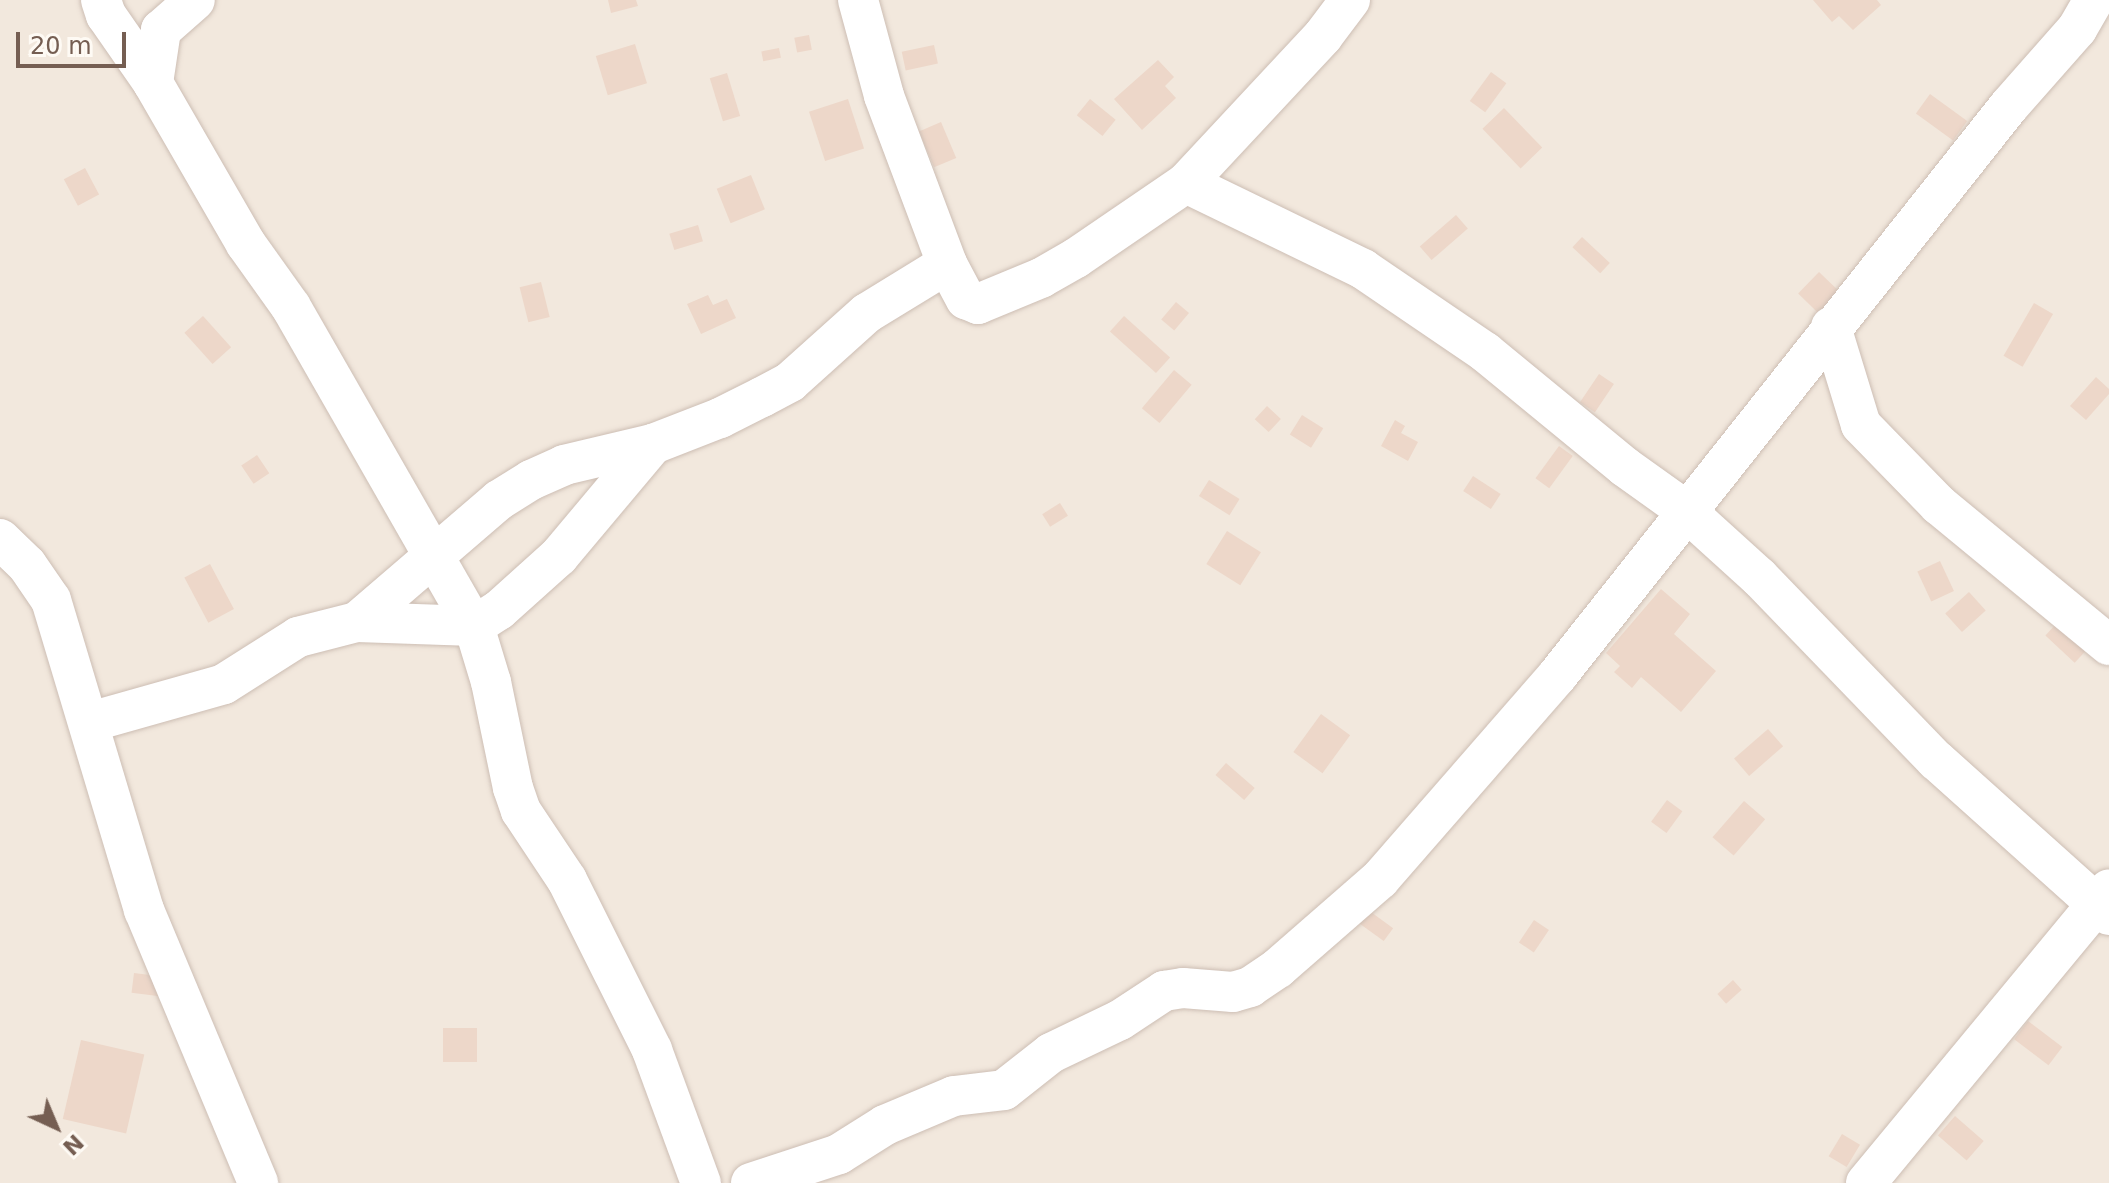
<!DOCTYPE html>
<style>
body{margin:0}
#map{position:relative;width:2109px;height:1183px;overflow:hidden;background:#fbf6ee;font-family:"DejaVu Sans",sans-serif}
div>[style]{position:absolute}
.residential>*{inset:0;background:#f2e8dd;transform-origin:0 0}
.building>*{inset:0;background:#edd7c9;transform-origin:0 0}
.roads{filter:drop-shadow(0 0 2px #cdbeb4) drop-shadow(0 0 2px #cdbeb4)}
.street>*{height:40px;margin:-20px;padding:0 20px;transform-origin:20px;border-radius:20px;background:#fff}
span{translate:-50% -50%;white-space:nowrap;text-align:center;line-height:1.15;-webkit-text-stroke:8px #fefaf4;paint-order:stroke}
.north{position:absolute;left:16px;top:1087px;width:80px;height:80px;-webkit-text-stroke:6px #fefaf4;paint-order:stroke;rotate:136deg;font-size:22px;font-weight:700;line-height:32px;text-align:center;color:#755e52}
.north::after{content:'';display:block;margin:auto;width:28px;height:36px;background:#755e52;clip-path:polygon(50% 0,100% 100%,50% 72%,0 100%)}
.scale{position:absolute;left:16px;top:32px;width:110px;height:36px;box-sizing:border-box;border:4px solid #755e52;border-top:0;padding-left:10px;font-size:24px;line-height:28px;white-space:nowrap;color:#755e52;-webkit-text-stroke:6px #fefaf4;paint-order:stroke}
</style>
<div id="map">
<div class="residential">
<div style="left:0;top:0;width:2109px;height:1183px"></div>
</div>
<div class="building">
<div style="clip-path:polygon(608px 0,636px 0,638px 6px,611px 13px)"></div>
<div style="clip-path:polygon(1813px 0,1877px 0,1881px 5px,1853px 30px,1839px 16px,1832px 22px)"></div>
<div style="left:809px;top:35px;width:15px;height:15px;rotate:79deg"></div>
<div style="left:635px;top:44px;width:41px;height:41px;rotate:73deg"></div>
<div style="left:934px;top:45px;width:19px;height:33px;rotate:78deg"></div>
<div style="left:779px;top:48px;width:10px;height:18px;rotate:79deg"></div>
<div style="clip-path:polygon(1158px 60px,1174px 77px,1165px 86px,1176px 98px,1142px 130px,1114px 99px)"></div>
<div style="left:1491px;top:72px;width:19px;height:36px;rotate:36deg"></div>
<div style="left:727px;top:73px;width:45px;height:18px;rotate:73deg"></div>
<div style="left:1930px;top:94px;width:46px;height:24px;rotate:36deg"></div>
<div style="left:848px;top:99px;width:52px;height:41px;rotate:72deg"></div>
<div style="left:1090px;top:99px;width:33px;height:21px;rotate:39deg"></div>
<div style="left:1504px;top:108px;width:55px;height:30px;rotate:46deg"></div>
<div style="left:941px;top:122px;width:39px;height:24px;rotate:67deg"></div>
<div style="left:85px;top:168px;width:30px;height:24px;rotate:62deg"></div>
<div style="left:751px;top:175px;width:37px;height:37px;rotate:68deg"></div>
<div style="left:1456px;top:215px;width:18px;height:48px;rotate:49deg"></div>
<div style="left:698px;top:225px;width:17px;height:30px;rotate:73deg"></div>
<div style="left:1582px;top:237px;width:38px;height:14px;rotate:43deg"></div>
<div style="left:1819px;top:272px;width:30px;height:30px;rotate:44deg"></div>
<div style="left:541px;top:282px;width:36px;height:22px;rotate:76deg"></div>
<div style="clip-path:polygon(708px 295px,713px 305px,727px 299px,736px 318px,701px 334px,687px 304px)"></div>
<div style="left:1176px;top:302px;width:17px;height:23px;rotate:40deg"></div>
<div style="left:2034px;top:303px;width:22px;height:61px;rotate:30deg"></div>
<div style="left:203px;top:316px;width:42px;height:25px;rotate:48deg"></div>
<div style="left:1124px;top:316px;width:62px;height:21px;rotate:42deg"></div>
<div style="left:1174px;top:370px;width:23px;height:50px;rotate:40deg"></div>
<div style="left:1599px;top:374px;width:18px;height:34px;rotate:34deg"></div>
<div style="clip-path:polygon(2096px 377px,2109px 389px,2109px 394px,2086px 420px,2070px 406px)"></div>
<div style="left:1267px;top:406px;width:19px;height:18px;rotate:43deg"></div>
<div style="left:1302px;top:415px;width:25px;height:23px;rotate:32deg"></div>
<div style="clip-path:polygon(1395px 420px,1405px 426px,1401px 433px,1418px 442px,1408px 461px,1381px 446px)"></div>
<div style="left:1559px;top:446px;width:17px;height:40px;rotate:36deg"></div>
<div style="left:257px;top:455px;width:22px;height:19px;rotate:56deg"></div>
<div style="left:1473px;top:476px;width:33px;height:18px;rotate:33deg"></div>
<div style="left:1209px;top:480px;width:36px;height:19px;rotate:32deg"></div>
<div style="left:1060px;top:503px;width:15px;height:21px;rotate:58deg"></div>
<div style="left:1227px;top:531px;width:40px;height:39px;rotate:32deg"></div>
<div style="left:1940px;top:561px;width:33px;height:25px;rotate:65deg"></div>
<div style="left:210px;top:564px;width:51px;height:29px;rotate:62deg"></div>
<div style="clip-path:polygon(1661px 589px,1690px 614px,1674px 634px,1716px 671px,1681px 712px,1641px 677px,1632px 688px,1614px 672px,1620px 666px,1606px 653px)"></div>
<div style="left:1969px;top:592px;width:25px;height:32px;rotate:48deg"></div>
<div style="left:2057px;top:623px;width:40px;height:17px;rotate:43deg"></div>
<div style="left:1321px;top:714px;width:36px;height:47px;rotate:36deg"></div>
<div style="left:1768px;top:729px;width:23px;height:45px;rotate:49deg"></div>
<div style="left:1226px;top:763px;width:38px;height:16px;rotate:41deg"></div>
<div style="left:1667px;top:800px;width:19px;height:27px;rotate:36deg"></div>
<div style="left:1744px;top:801px;width:28px;height:48px;rotate:41deg"></div>
<div style="left:1364px;top:907px;width:36px;height:16px;rotate:36deg"></div>
<div style="left:1534px;top:920px;width:18px;height:27px;rotate:34deg"></div>
<div style="left:134px;top:973px;width:32px;height:20px;rotate:7deg"></div>
<div style="left:1733px;top:980px;width:13px;height:21px;rotate:48deg"></div>
<div style="left:2028px;top:1021px;width:43px;height:23px;rotate:37deg"></div>
<div style="left:443px;top:1028px;width:34px;height:34px"></div>
<div style="left:81px;top:1040px;width:65px;height:81px;rotate:13deg"></div>
<div style="left:1955px;top:1116px;width:38px;height:26px;rotate:41deg"></div>
<div style="left:1842px;top:1134px;width:21px;height:26px;rotate:31deg"></div>
</div>
<div class="roads">
<div class="street">
<div style="left:101px;top:0;width:16px;rotate:72deg"></div>
<div style="left:106px;top:15px;width:83px;rotate:55.3deg"></div>
<div style="left:153px;top:83px;width:186px;rotate:60deg"></div>
<div style="left:246px;top:244px;width:77px;rotate:54.5deg"></div>
<div style="left:291px;top:307px;width:368px;rotate:60.2deg"></div>
<div style="left:474px;top:626px;width:59px;rotate:73.1deg"></div>
<div style="left:491px;top:682px;width:108px;rotate:78.3deg"></div>
<div style="left:513px;top:788px;width:24px;rotate:71deg"></div>
<div style="left:521px;top:811px;width:83px;rotate:56.3deg"></div>
<div style="left:567px;top:880px;width:190px;rotate:63.4deg"></div>
<div style="left:652px;top:1050px;width:142px;rotate:69.8deg"></div>
<div style="left:858px;top:0;width:99px;rotate:74.8deg"></div>
<div style="left:884px;top:96px;width:179px;rotate:69.4deg"></div>
<div style="left:947px;top:264px;width:40px;rotate:62deg"></div>
<div style="left:966px;top:299px;width:13px;rotate:23deg"></div>
<div style="left:978px;top:304px;width:68px;rotate:-22.4deg"></div>
<div style="left:1041px;top:278px;width:40px;rotate:-29.7deg"></div>
<div style="left:1076px;top:258px;width:133px;rotate:-34.3deg"></div>
<div style="left:1186px;top:183px;width:201px;rotate:-47deg"></div>
<div style="left:1323px;top:36px;width:45px;rotate:-53.1deg"></div>
<div style="left:153px;top:83px;width:54px;rotate:-81.4deg"></div>
<div style="left:161px;top:30px;width:45px;rotate:-41.4deg"></div>
<div style="left:1186px;top:183px;width:197px;rotate:25.9deg"></div>
<div style="left:1363px;top:269px;width:148px;rotate:34.2deg"></div>
<div style="left:1485px;top:352px;width:181px;rotate:39.4deg"></div>
<div style="left:1625px;top:467px;width:74px;rotate:35.6deg"></div>
<div style="left:1685px;top:510px;width:100px;rotate:42.2deg"></div>
<div style="left:1759px;top:577px;width:255px;rotate:46deg"></div>
<div style="left:1936px;top:760px;width:232px;rotate:41.9deg"></div>
<div style="left:1831px;top:327px;width:102px;rotate:73deg"></div>
<div style="left:1861px;top:425px;width:112px;rotate:45.7deg"></div>
<div style="left:1939px;top:505px;width:220px;rotate:39.5deg"></div>
<div style="left:0;top:539px;width:37px;rotate:44deg"></div>
<div style="left:27px;top:565px;width:42px;rotate:55.6deg"></div>
<div style="left:51px;top:600px;width:324px;rotate:73.3deg"></div>
<div style="left:144px;top:910px;width:296px;rotate:67.3deg"></div>
<div style="left:357px;top:622px;width:117px;rotate:2deg"></div>
<div style="left:474px;top:626px;width:30px;rotate:-33deg"></div>
<div style="left:499px;top:610px;width:81px;rotate:-42deg"></div>
<div style="left:559px;top:556px;width:146px;rotate:-50deg"></div>
<div style="left:90px;top:722px;width:139px;rotate:-15.8deg"></div>
<div style="left:224px;top:684px;width:88px;rotate:-32.4deg"></div>
<div style="left:298px;top:637px;width:61px;rotate:-14.3deg"></div>
<div style="left:357px;top:622px;width:187px;rotate:-40.7deg"></div>
<div style="left:499px;top:500px;width:38px;rotate:-32deg"></div>
<div style="left:531px;top:480px;width:36px;rotate:-24deg"></div>
<div style="left:564px;top:465px;width:91px;rotate:-13.3deg"></div>
<div style="left:653px;top:444px;width:72px;rotate:-21.2deg"></div>
<div style="left:720px;top:418px;width:47px;rotate:-26.6deg"></div>
<div style="left:762px;top:397px;width:32px;rotate:-28deg"></div>
<div style="left:790px;top:382px;width:103px;rotate:-41.9deg"></div>
<div style="left:867px;top:313px;width:94px;rotate:-31.5deg"></div>
<div style="left:751px;top:1183px;width:93px;rotate:-18.2deg"></div>
<div style="left:839px;top:1154px;width:54px;rotate:-32.2deg"></div>
<div style="left:885px;top:1125px;width:75px;rotate:-22.8deg"></div>
<div style="left:954px;top:1096px;width:50px;rotate:-6.8deg"></div>
<div style="left:1004px;top:1090px;width:60px;rotate:-38.2deg"></div>
<div style="left:1051px;top:1053px;width:76px;rotate:-25.6deg"></div>
<div style="left:1120px;top:1020px;width:53px;rotate:-33.4deg"></div>
<div style="left:1164px;top:991px;width:19px;rotate:-9deg"></div>
<div style="left:1183px;top:988px;width:50px;rotate:4.6deg"></div>
<div style="left:1233px;top:992px;width:18px;rotate:-16deg"></div>
<div style="left:1250px;top:987px;width:34px;rotate:-34deg"></div>
<div style="left:1278px;top:968px;width:135px;rotate:-41.1deg"></div>
<div style="left:1380px;top:879px;width:269px;rotate:-48.9deg"></div>
<div style="left:1557px;top:676px;width:727px;rotate:-51.59deg"></div>
<div style="left:2009px;top:106px;width:103px;rotate:-48.6deg"></div>
<div style="left:2077px;top:29px;width:34px;rotate:-60deg"></div>
<div style="left:1866px;top:1183px;width:381px;rotate:-50.4deg"></div>
</div>
</div>
<div class="north">N</div>
<div class="scale">20 m</div>
</div>
